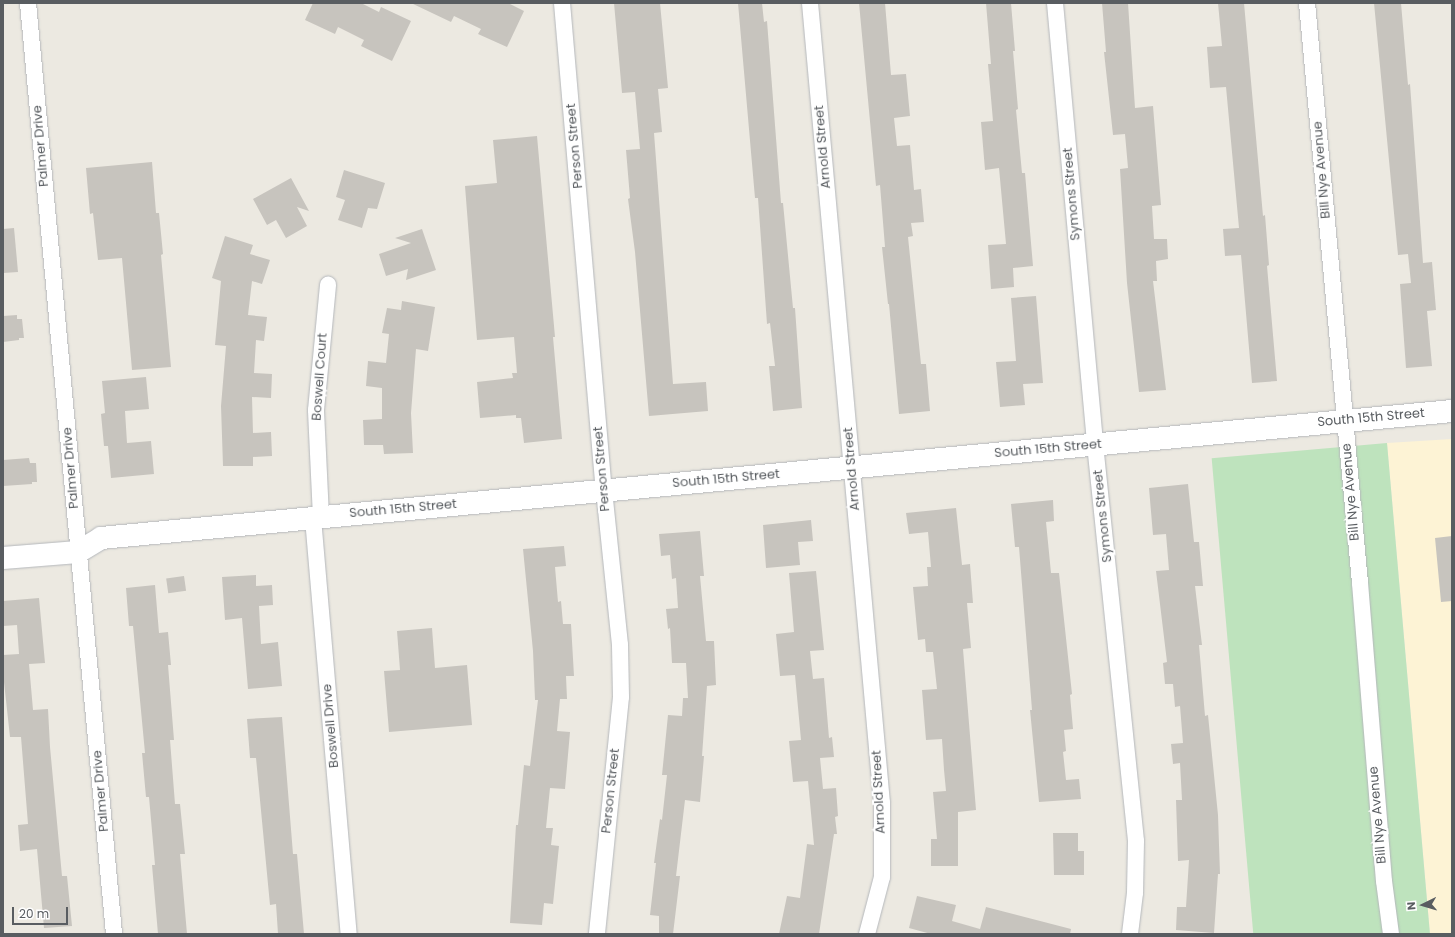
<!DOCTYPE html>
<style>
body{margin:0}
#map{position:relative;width:1455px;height:937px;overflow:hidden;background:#ece9e1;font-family:Poppins,sans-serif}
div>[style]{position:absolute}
.commercial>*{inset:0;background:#fdf3d5}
.green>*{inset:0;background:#bee3bd;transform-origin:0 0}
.building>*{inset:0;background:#c7c4be;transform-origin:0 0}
.roads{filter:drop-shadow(0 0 1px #b4b7bb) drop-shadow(0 0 1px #b4b7bb)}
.minor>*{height:16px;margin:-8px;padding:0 8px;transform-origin:8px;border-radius:8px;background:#fff}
.secondary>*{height:22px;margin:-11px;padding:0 11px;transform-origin:11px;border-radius:11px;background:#fff}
span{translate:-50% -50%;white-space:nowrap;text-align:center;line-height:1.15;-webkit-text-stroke:4px #fff;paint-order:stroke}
.street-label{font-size:13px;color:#595d61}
.frame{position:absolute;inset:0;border:4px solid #595d61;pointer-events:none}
.north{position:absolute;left:1403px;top:885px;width:40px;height:40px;-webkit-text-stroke:3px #fff;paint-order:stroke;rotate:265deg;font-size:11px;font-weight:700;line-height:16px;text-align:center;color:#595d61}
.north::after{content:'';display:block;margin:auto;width:14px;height:18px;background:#595d61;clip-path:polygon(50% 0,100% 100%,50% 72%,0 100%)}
.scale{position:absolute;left:12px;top:907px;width:56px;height:18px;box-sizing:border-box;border:2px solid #595d61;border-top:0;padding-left:5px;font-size:12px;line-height:14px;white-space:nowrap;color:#595d61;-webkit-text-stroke:3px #fff;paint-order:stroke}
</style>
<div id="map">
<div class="commercial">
<div style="clip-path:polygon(1452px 439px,1452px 934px,1430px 934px,1387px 443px)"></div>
</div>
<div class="green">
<div style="left:1387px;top:443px;width:493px;height:176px;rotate:85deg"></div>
</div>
<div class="building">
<div style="clip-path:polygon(313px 3px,361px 3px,379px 12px,381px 7px,411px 21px,392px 61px,361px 46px,364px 40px,338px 27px,335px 34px,305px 20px)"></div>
<div style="clip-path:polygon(411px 3px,508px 3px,524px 11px,507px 47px,478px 34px,481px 29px,454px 16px,451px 22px)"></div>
<div style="clip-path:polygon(614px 3px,660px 3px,668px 88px,658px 89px,662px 132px,654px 133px,673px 384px,706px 382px,708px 411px,649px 416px,635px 252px,628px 199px,630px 198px,626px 150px,640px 149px,635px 92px,622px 93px)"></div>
<div style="clip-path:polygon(738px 3px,762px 3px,764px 22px,767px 21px,781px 203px,783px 203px,793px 308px,795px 308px,802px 408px,773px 411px,769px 366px,775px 366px,770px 323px,767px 324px,758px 198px,755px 198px)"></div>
<div style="clip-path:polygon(859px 3px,885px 3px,891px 75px,906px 74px,910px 116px,894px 118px,897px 146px,910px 145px,914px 190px,921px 189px,924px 222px,911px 223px,913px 236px,908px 237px,921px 364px,926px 364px,930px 411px,899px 414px,889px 304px,888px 304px,882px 247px,885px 247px,880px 185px,876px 186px)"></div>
<div style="clip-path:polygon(986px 3px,1011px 3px,1015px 51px,1013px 51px,1018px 109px,1016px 110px,1022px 173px,1025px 173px,1033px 266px,1013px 268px,1014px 287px,991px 289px,988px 245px,1006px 244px,999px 168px,985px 170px,981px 122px,993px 121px,988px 64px,991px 64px)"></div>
<div style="clip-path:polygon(1102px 3px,1128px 3px,1135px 108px,1153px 106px,1161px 205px,1152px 206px,1154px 239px,1167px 239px,1168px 259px,1156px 261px,1157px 281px,1153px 281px,1166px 390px,1139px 392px,1127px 283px,1120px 169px,1128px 168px,1125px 134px,1113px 135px,1104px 52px,1106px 52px)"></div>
<div style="clip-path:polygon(1218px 3px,1244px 3px,1263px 216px,1265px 215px,1269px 265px,1267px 266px,1277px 381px,1252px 383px,1241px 255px,1225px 256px,1223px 229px,1239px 228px,1226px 87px,1210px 88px,1207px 47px,1222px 46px)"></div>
<div style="clip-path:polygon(1374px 3px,1401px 3px,1408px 85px,1410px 84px,1423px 263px,1432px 262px,1436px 310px,1427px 311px,1432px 366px,1406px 368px,1400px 284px,1411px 283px,1408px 254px,1398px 255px)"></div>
<div style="clip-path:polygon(537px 136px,555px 337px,553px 337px,562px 439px,524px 443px,521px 418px,516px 418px,516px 415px,480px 418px,477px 382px,513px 378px,512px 373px,517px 373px,514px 337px,477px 340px,465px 186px,497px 183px,493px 140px)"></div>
<div style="clip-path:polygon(152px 162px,156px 213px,159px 213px,163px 254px,161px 255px,171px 367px,132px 370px,122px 258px,98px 260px,93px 213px,90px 214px,86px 168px)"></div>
<div style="clip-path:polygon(344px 170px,385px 183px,377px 209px,368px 208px,362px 228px,338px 220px,345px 200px,336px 197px)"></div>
<div style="clip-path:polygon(291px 178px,309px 211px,297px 207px,307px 226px,286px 238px,276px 220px,267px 225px,253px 199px)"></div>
<div style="clip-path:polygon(14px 228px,18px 272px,3px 273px,3px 229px)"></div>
<div style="clip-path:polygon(422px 229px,436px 270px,406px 280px,408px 269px,386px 276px,379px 254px,411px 243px,395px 238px)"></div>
<div style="clip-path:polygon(225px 236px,253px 245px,250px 254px,270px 260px,262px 284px,252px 281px,248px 315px,267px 317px,264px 341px,256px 340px,254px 373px,272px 374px,271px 398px,252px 397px,253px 433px,271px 432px,272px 456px,253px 457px,253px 466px,223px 466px,221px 406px,226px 346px,215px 345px,221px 281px,212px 278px)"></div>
<div style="clip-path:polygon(1036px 296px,1043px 383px,1023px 384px,1025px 405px,1000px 407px,996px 362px,1016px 361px,1011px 298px)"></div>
<div style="clip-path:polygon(402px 301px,435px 307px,428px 351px,416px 349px,411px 413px,413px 453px,384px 454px,383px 445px,364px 445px,363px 420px,382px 419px,382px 388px,366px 386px,368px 361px,386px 363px,389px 334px,382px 333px,387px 308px,401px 310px)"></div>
<div style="clip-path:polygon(17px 315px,17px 319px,22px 319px,24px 338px,19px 338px,19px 340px,3px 342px,3px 316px)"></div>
<div style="clip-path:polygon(146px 377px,149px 409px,125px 411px,127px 443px,151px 441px,154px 474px,111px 478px,108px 446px,104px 446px,101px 414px,105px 413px,102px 381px)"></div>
<div style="clip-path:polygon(29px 458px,30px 463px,36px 463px,37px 482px,32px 482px,32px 484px,3px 486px,3px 460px)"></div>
<div style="clip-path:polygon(1188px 484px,1194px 542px,1199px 542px,1203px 586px,1195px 586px,1202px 645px,1199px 645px,1205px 716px,1208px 715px,1218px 815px,1220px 874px,1218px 874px,1214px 933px,1176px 930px,1177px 907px,1186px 907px,1189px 860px,1178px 861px,1176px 800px,1182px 800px,1180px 763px,1173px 764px,1171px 744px,1183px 743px,1180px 706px,1175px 707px,1173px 684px,1165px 684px,1163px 663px,1167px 662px,1156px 571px,1169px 570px,1166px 534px,1153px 535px,1149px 488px)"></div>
<div style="clip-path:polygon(1053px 500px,1054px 521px,1046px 522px,1051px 573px,1059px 573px,1072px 694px,1070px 695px,1073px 729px,1064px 730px,1066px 751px,1063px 752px,1066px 780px,1079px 779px,1081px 799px,1039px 802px,1030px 710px,1032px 710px,1019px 547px,1015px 547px,1011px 504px)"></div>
<div style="clip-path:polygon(956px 508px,962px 565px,970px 564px,973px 603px,967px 603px,971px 648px,963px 649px,976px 810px,958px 812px,958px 866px,931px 866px,931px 839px,937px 839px,933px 792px,946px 791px,944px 770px,942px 739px,926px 740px,922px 690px,937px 689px,933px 652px,926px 652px,925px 639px,918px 640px,913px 587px,928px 586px,927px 567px,931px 567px,928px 532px,909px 534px,906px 513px)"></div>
<div style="clip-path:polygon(811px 520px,813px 541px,798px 542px,800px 565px,766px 568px,763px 525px)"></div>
<div style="clip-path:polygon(700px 531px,704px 576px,700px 576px,706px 641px,714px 641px,716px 685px,707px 686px,702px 756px,704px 756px,700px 802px,685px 800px,676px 876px,680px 876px,673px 934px,659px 934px,659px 916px,650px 915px,656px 863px,654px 863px,660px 819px,662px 820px,667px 775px,662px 775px,668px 715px,682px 716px,683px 698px,688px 698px,686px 663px,672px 663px,670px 628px,668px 629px,666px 609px,678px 608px,676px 578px,672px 579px,670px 555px,661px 556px,659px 534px)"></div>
<div style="clip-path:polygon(1452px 536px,1452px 601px,1441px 602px,1435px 538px)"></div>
<div style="clip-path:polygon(564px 546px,566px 566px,555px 567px,558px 602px,561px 601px,563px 624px,571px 624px,574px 676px,566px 676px,567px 699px,560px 699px,557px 731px,570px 732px,565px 789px,550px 788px,546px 828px,553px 828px,551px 845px,559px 846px,553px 904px,544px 903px,542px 925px,510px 923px,516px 825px,518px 825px,524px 765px,530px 766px,538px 700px,535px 700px,533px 651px,523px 549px)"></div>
<div style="clip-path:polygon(816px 571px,824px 650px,810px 651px,813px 679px,824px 678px,829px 738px,832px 737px,834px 757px,820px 758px,823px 789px,836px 788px,838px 816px,835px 817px,837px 834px,834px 834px,819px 934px,779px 934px,787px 896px,800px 898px,807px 844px,814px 845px,808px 781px,793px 782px,789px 741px,801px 740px,795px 675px,780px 676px,776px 634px,794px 632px,789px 573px)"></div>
<div style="clip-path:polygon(256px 575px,256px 586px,272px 585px,273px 605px,259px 606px,261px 644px,278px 642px,282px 686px,248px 689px,242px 618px,225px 620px,222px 577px)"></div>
<div style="left:184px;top:576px;width:15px;height:18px;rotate:82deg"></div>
<div style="clip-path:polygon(155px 585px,159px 633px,168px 632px,171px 665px,168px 665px,174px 740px,170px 740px,175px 804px,180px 804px,185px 854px,180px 854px,187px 934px,158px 934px,152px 865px,155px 865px,149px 797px,146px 797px,142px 753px,145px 753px,138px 679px,133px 626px,129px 626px,126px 588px)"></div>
<div style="clip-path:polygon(39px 598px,45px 663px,29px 664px,33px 710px,48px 709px,50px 747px,62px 876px,67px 876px,72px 926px,44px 928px,37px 849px,20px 851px,18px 825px,28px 824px,21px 737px,10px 737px,3px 673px,3px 655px,19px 654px,17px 625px,3px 626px,3px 601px)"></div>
<div style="clip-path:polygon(432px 628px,435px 668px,467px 665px,472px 725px,389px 732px,384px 671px,400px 670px,397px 631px)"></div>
<div style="clip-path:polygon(282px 717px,293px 854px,297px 854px,304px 934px,278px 934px,276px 904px,270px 905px,256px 758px,250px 758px,247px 719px)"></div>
<div style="clip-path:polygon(1053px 833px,1078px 833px,1078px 851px,1084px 851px,1084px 875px,1054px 875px)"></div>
<div style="clip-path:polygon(917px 896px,956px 905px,952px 921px,980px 929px,986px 907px,1071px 929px,1070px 934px,931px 934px,909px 928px)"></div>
</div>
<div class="roads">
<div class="minor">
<div style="left:28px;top:3px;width:935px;rotate:84.72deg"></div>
<div style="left:562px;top:3px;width:489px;rotate:85.1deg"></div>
<div style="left:604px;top:490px;width:156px;rotate:84.1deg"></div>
<div style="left:620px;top:645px;width:52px;rotate:88.9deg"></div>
<div style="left:621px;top:697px;width:238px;rotate:95.8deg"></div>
<div style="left:810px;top:3px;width:803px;rotate:84.86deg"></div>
<div style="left:882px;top:803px;width:74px;rotate:90deg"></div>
<div style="left:882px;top:877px;width:59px;rotate:104.7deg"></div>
<div style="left:1055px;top:3px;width:443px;rotate:84.8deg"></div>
<div style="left:1095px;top:444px;width:399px;rotate:84.1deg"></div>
<div style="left:1136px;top:841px;width:52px;rotate:91.1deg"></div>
<div style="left:1135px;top:893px;width:41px;rotate:97deg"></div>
<div style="left:1307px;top:3px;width:582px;rotate:84.78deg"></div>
<div style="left:1360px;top:583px;width:299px;rotate:85.4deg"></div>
<div style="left:1384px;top:881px;width:53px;rotate:82.5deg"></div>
<div style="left:321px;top:517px;width:107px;rotate:-92.7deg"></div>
<div style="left:316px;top:410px;width:126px;rotate:-84.5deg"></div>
<div style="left:313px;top:518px;width:418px;rotate:85.1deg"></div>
</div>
<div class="secondary">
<div style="left:3px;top:558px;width:75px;rotate:-4.6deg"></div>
<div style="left:78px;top:552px;width:27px;rotate:-31deg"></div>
<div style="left:101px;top:538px;width:1357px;rotate:-5.37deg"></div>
</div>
</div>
<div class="street-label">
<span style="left:41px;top:146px;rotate:-95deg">Palmer Drive</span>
<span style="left:575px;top:146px;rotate:-95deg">Person Street</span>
<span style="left:823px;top:147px;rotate:-95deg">Arnold Street</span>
<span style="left:1322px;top:170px;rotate:-95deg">Bill Nye Avenue</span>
<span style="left:1072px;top:194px;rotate:-95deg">Symons Street</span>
<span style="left:320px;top:377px;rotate:-86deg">Boswell Court</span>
<span style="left:1371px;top:418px;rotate:-5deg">South 15th Street</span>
<span style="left:1048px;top:449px;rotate:-5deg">South 15th Street</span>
<span style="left:71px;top:468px;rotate:-95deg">Palmer Drive</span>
<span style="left:602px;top:469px;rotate:-95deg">Person Street</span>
<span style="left:852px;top:469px;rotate:-95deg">Arnold Street</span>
<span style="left:726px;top:479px;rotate:-5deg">South 15th Street</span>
<span style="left:1351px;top:492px;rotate:-95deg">Bill Nye Avenue</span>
<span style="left:403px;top:509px;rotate:-5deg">South 15th Street</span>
<span style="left:1103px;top:516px;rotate:-96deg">Symons Street</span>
<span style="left:331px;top:726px;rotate:-95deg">Boswell Drive</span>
<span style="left:101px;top:791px;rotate:-95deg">Palmer Drive</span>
<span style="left:611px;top:791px;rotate:-84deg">Person Street</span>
<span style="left:879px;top:792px;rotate:-93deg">Arnold Street</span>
<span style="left:1378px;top:815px;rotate:-95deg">Bill Nye Avenue</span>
</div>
<div class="frame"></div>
<div class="north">N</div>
<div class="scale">20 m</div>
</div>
